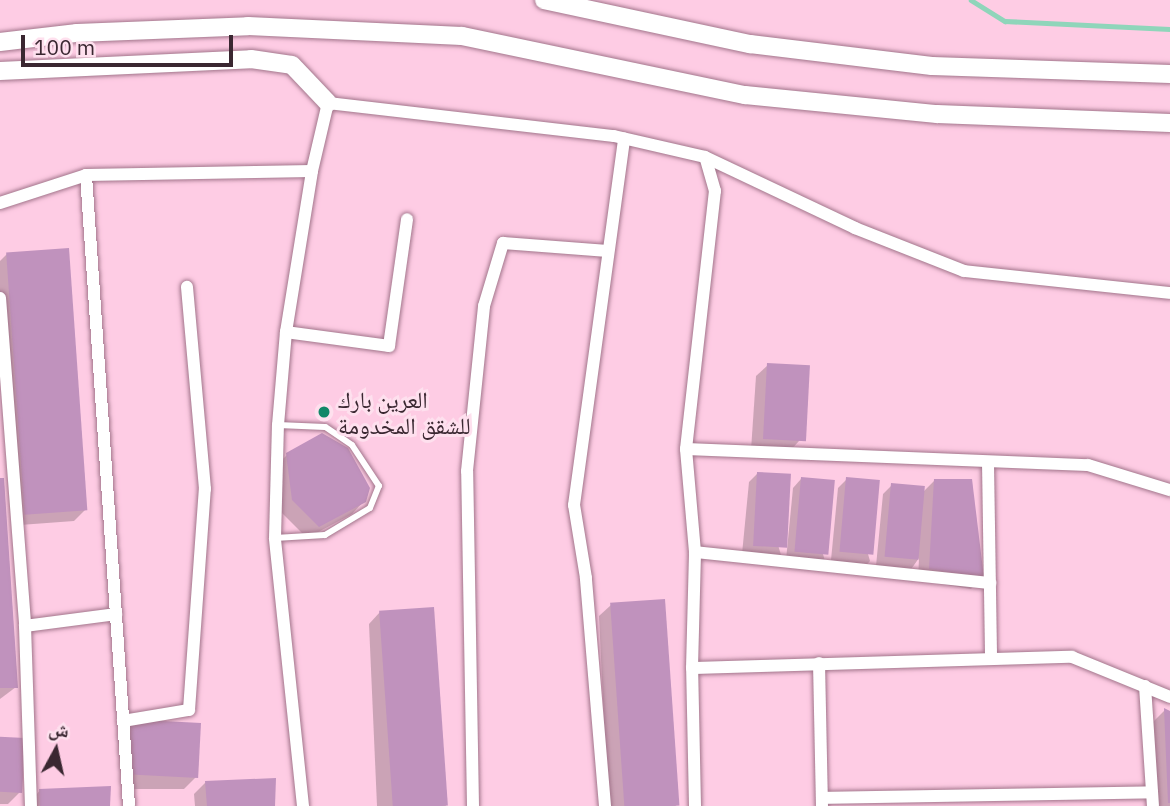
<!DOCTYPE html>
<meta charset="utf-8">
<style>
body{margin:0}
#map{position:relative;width:1170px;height:806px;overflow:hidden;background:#fecce4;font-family:"IBM Plex Sans","Noto Naskh Arabic",sans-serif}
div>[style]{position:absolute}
.shadow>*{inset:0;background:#0003}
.stream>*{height:4.5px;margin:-2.25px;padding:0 2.25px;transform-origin:2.25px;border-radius:2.25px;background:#8fd5ba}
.building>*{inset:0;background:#c092bd;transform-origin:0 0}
.roads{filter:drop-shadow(0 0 2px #a2758b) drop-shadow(0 0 2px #a2758b)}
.lane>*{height:6px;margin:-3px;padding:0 3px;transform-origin:3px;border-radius:3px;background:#fff}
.street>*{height:12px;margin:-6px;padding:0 6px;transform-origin:6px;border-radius:6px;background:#fff}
.secondary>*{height:18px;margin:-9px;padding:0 9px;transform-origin:9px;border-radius:9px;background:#fff}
.dots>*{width:19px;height:19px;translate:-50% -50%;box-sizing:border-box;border:4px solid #fee0ee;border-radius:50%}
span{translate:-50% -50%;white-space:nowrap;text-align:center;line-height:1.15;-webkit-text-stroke:6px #fee0ee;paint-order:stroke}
.poi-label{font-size:23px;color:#3a2731}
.left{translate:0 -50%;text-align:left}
.north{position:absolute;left:21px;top:715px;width:70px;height:70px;-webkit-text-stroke:5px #fee0ee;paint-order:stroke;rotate:8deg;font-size:19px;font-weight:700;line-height:28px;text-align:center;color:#3a2731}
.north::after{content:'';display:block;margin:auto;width:24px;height:32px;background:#3a2731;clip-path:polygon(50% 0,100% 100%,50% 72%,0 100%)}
.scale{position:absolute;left:21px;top:35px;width:212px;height:32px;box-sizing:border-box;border:4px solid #3a2731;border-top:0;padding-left:9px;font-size:21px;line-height:24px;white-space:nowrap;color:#3a2731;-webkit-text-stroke:5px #fee0ee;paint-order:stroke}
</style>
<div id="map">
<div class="shadow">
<div style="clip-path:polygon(7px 254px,86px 509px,74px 521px,20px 525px,0 316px,0 261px)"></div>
<div style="clip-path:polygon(768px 365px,799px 441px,788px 453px,751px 450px,756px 376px)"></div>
<div style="clip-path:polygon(287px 455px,364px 501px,352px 514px,307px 538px,281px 512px,275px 467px)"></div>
<div style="clip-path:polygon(757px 474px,781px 555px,742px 554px,749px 482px)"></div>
<div style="clip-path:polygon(801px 479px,825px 561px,786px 560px,793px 488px)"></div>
<div style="clip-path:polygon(847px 479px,870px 561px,862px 570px,831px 560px,838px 488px)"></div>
<div style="clip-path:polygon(0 480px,16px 687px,0 699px)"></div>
<div style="clip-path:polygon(935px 480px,982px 577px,971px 589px,918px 580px,919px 558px,907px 575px,876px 566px,883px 494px,892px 485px,923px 492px)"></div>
<div style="clip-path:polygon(611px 605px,676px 806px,608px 806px,599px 616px)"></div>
<div style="clip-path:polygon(380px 612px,446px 806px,377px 806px,369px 624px)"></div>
<div style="clip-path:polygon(1165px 710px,1170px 713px,1170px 806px,1156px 806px,1153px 722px)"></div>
<div style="clip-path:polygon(118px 739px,196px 777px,184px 789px,122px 789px)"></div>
<div style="clip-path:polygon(0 741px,20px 792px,8px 804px,0 804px)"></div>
<div style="clip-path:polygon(206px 782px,273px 806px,195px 806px,194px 794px)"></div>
<div style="clip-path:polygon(40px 790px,108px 806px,28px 806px)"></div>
</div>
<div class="stream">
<div style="left:971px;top:0;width:40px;rotate:32deg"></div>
<div style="left:1005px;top:21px;width:165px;rotate:2.8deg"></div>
</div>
<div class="building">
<div style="left:69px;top:248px;width:263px;height:63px;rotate:86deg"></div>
<div style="left:767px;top:363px;width:43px;height:76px;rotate:3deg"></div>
<div style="clip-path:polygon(322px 433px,348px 448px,370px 488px,366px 502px,319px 527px,292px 500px,286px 453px)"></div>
<div style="left:757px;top:472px;width:34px;height:74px;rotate:3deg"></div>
<div style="left:801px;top:477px;width:34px;height:75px;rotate:5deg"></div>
<div style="left:846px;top:477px;width:34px;height:75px;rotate:5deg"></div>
<div style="clip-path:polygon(0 478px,4px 478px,18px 688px,0 688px)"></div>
<div style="clip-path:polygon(934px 479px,972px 479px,984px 578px,929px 569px)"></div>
<div style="left:891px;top:483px;width:34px;height:74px;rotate:5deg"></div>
<div style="left:665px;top:599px;width:207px;height:55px;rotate:86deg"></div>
<div style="left:434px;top:607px;width:199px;height:55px;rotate:86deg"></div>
<div style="clip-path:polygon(1164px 708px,1170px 711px,1170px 803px,1168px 803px)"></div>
<div style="left:201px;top:723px;width:55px;height:72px;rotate:93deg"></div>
<div style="left:25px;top:738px;width:55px;height:25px;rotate:93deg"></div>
<div style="clip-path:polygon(276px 778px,275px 806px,207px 806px,205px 781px)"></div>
<div style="clip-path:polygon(111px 786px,110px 806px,40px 806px,39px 789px)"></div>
</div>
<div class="roads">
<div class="lane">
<div style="left:275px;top:538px;width:50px;rotate:-3.4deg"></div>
<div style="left:325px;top:535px;width:52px;rotate:-31deg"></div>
<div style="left:370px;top:508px;width:24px;rotate:-68deg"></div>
<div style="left:379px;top:486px;width:49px;rotate:-123.4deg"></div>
<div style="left:352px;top:445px;width:32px;rotate:-146deg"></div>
<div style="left:325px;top:427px;width:47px;rotate:-177.6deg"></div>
</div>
<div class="street">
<div style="left:86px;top:175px;width:632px;rotate:86.1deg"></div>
<div style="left:0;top:203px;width:90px;rotate:-18deg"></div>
<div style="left:86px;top:175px;width:226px;rotate:-1deg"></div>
<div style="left:0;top:298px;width:329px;rotate:85.6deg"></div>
<div style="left:25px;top:626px;width:180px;rotate:88.1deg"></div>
<div style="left:286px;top:332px;width:104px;rotate:7.7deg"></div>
<div style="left:389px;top:346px;width:128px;rotate:-81.9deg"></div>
<div style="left:686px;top:449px;width:402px;rotate:2.3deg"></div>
<div style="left:1088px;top:465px;width:86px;rotate:17deg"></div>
<div style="left:988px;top:463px;width:196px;rotate:89.1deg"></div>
<div style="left:695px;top:552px;width:297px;rotate:6deg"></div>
<div style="left:25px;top:626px;width:92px;rotate:-7.5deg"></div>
<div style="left:819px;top:663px;width:143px;rotate:88.8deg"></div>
<div style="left:692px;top:668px;width:380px;rotate:-1.7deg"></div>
<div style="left:1072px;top:657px;width:106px;rotate:22.2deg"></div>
<div style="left:1145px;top:686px;width:120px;rotate:86.2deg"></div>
<div style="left:123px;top:721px;width:67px;rotate:-9.5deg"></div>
<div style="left:189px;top:710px;width:222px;rotate:-85.9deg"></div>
<div style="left:205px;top:489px;width:203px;rotate:-95.1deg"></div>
<div style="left:822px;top:798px;width:330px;rotate:-1deg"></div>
<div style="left:303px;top:806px;width:269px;rotate:-96deg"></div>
<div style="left:275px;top:538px;width:113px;rotate:-88.5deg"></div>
<div style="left:278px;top:425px;width:93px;rotate:-85.1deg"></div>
<div style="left:286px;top:332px;width:163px;rotate:-80.8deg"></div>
<div style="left:312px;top:171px;width:70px;rotate:-76.8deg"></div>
<div style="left:328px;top:103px;width:288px;rotate:6.6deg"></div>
<div style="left:614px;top:136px;width:93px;rotate:13deg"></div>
<div style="left:705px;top:157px;width:166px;rotate:25.3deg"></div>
<div style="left:855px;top:228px;width:117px;rotate:21.5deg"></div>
<div style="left:964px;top:271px;width:207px;rotate:6.1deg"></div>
<div style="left:473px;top:806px;width:335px;rotate:-91deg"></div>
<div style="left:467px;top:471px;width:166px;rotate:-84.1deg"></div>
<div style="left:484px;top:306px;width:66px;rotate:-73.2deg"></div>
<div style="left:503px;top:243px;width:105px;rotate:4.4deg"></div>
<div style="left:605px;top:806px;width:229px;rotate:-94.8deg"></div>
<div style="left:586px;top:578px;width:74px;rotate:-99.3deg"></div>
<div style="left:574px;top:505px;width:370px;rotate:-82.2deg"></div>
<div style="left:695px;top:806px;width:138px;rotate:-91.2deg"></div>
<div style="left:692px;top:668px;width:116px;rotate:-88.5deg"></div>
<div style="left:695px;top:552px;width:103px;rotate:-95deg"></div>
<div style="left:686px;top:449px;width:260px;rotate:-83.6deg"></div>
<div style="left:715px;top:191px;width:35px;rotate:-106deg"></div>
</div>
<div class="secondary">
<div style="left:544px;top:0;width:211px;rotate:12.1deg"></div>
<div style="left:750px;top:44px;width:183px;rotate:6.9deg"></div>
<div style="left:932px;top:66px;width:238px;rotate:1.9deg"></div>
<div style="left:0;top:42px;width:78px;rotate:-6.7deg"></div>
<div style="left:77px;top:33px;width:171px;rotate:-2.3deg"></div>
<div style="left:248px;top:26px;width:214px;rotate:2.7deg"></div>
<div style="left:462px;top:36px;width:289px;rotate:11.8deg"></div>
<div style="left:745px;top:95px;width:193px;rotate:5.7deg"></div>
<div style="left:937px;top:114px;width:233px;rotate:2.2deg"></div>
<div style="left:0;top:71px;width:251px;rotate:-2.7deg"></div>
<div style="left:251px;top:59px;width:41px;rotate:8.3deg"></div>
<div style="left:292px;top:65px;width:52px;rotate:46.5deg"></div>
</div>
</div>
<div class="dots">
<div style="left:324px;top:412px;background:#128768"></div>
</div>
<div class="poi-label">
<span class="left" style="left:338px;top:412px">العرين بارك<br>للشقق المخدومة</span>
</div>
<div class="north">ش</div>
<div class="scale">100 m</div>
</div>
